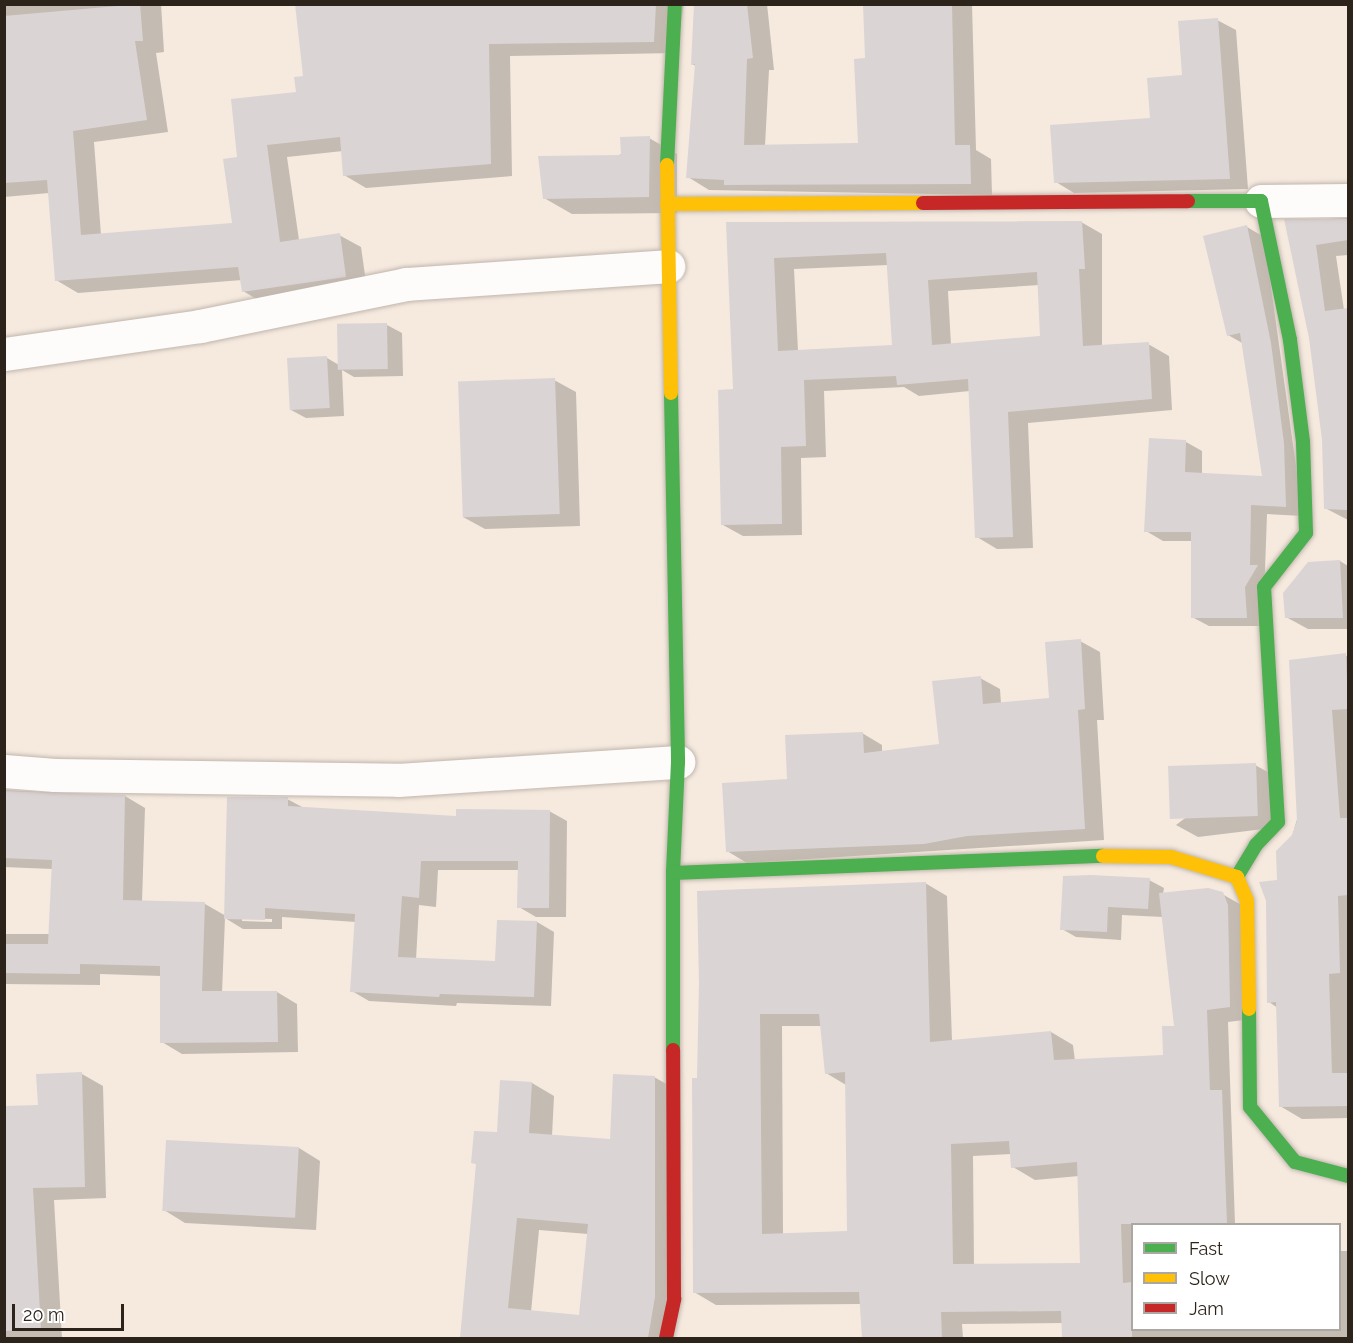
<!DOCTYPE html>
<style>
body{margin:0}
#map{position:relative;width:1353px;height:1343px;overflow:hidden;background:#f6eadf;font-family:Raleway,sans-serif}
div>[style]{position:absolute}
.shadow>*{inset:0;background:#0003}
.building>*{inset:0;background:#dad4d5;transform-origin:0 0}
.roads{filter:drop-shadow(0 0 2px #c0b6ad) drop-shadow(0 0 2px #c0b6ad)}
.street>*{height:33px;margin:-16.5px;padding:0 16.5px;transform-origin:16.5px;border-radius:16.5px;background:#fefcfa}
.fast>*{height:14px;margin:-7px;padding:0 7px;transform-origin:7px;border-radius:7px;background:#4caf50}
.slow>*{height:14px;margin:-7px;padding:0 7px;transform-origin:7px;border-radius:7px;background:#ffc107}
.jam>*{height:14px;margin:-7px;padding:0 7px;transform-origin:7px;border-radius:7px;background:#c62828}
span{translate:-50% -50%;white-space:nowrap;text-align:center;line-height:1.15;-webkit-text-stroke:6px #fff;paint-order:stroke}
.frame{position:absolute;inset:0;border:6px solid #2c231a;pointer-events:none}
.legend{position:absolute;left:1131px;top:1223px;width:210px;height:108px;box-sizing:border-box;background:#fff;border:2px solid #aba7a3;margin:0;padding:8px 10px;list-style:none;font-size:18px;color:#2c231a}
.legend li{display:flex;align-items:center;gap:12px;height:30px}
.legend b{width:30px;border:2px solid #aba7a3}
.scale{position:absolute;left:12px;top:1304px;width:112px;height:27px;box-sizing:border-box;border:3px solid #2c231a;border-top:0;padding-left:8px;font-size:18px;line-height:21px;white-space:nowrap;color:#2c231a;-webkit-text-stroke:4px #fff;paint-order:stroke}
</style>
<div id="map">
<div class="shadow">
<div style="clip-path:polygon(4px 4px,161px 4px,164px 52px,156px 53px,168px 132px,94px 142px,101px 235px,234px 224px,238px 158px,298px 93px,305px 77px,297px 4px,684px 4px,676px 53px,510px 56px,512px 176px,366px 188px,344px 175px,343px 151px,287px 157px,299px 240px,339px 235px,361px 247px,367px 289px,265px 304px,243px 291px,242px 280px,78px 293px,56px 280px,49px 193px,4px 197px)"></div>
<div style="clip-path:polygon(767px 4px,774px 70px,769px 70px,765px 146px,859px 144px,867px 60px,865px 4px,972px 4px,976px 150px,991px 159px,992px 195px,709px 190px,688px 177px,696px 66px,692px 64px,695px 5px)"></div>
<div style="clip-path:polygon(1217px 20px,1236px 30px,1248px 189px,1074px 193px,1056px 182px,1152px 119px,1184px 76px)"></div>
<div style="clip-path:polygon(649px 138px,677px 154px,677px 213px,572px 214px,544px 198px)"></div>
<div style="clip-path:polygon(1348px 218px,1348px 255px,1336px 256px,1344px 310px,1348px 310px,1348px 520px,1325px 508px,1323px 440px,1310px 337px,1286px 221px)"></div>
<div style="clip-path:polygon(evenodd,1081px 222px,1102px 234px,1102px 346px,1148px 344px,1169px 356px,1172px 410px,1028px 423px,1033px 548px,997px 549px,977px 537px,970px 391px,919px 396px,904px 387px,824px 391px,826px 457px,801px 458px,802px 535px,743px 536px,723px 525px,735px 391px,728px 224px,1081px 222px,888px 265px,893px 347px,798px 351px,794px 269px,888px 265px,1081px 222px,1039px 285px,1042px 337px,951px 345px,948px 291px,1039px 285px)"></div>
<div style="clip-path:polygon(1247px 227px,1264px 237px,1303px 516px,1267px 514px,1263px 626px,1209px 626px,1192px 617px,1193px 541px,1163px 541px,1146px 531px,1186px 442px,1202px 451px,1202px 474px,1264px 477px,1244px 344px,1228px 335px)"></div>
<div style="clip-path:polygon(387px 325px,402px 333px,403px 376px,354px 377px,342px 370px,344px 416px,306px 418px,291px 410px,327px 358px,339px 365px)"></div>
<div style="clip-path:polygon(554px 380px,576px 392px,580px 526px,485px 529px,463px 517px)"></div>
<div style="clip-path:polygon(1340px 561px,1348px 566px,1348px 629px,1308px 629px,1286px 617px)"></div>
<div style="clip-path:polygon(1080px 641px,1100px 652px,1104px 720px,1097px 720px,1104px 840px,747px 863px,727px 851px,788px 780px,862px 733px,882px 745px,882px 753px,940px 745px,980px 678px,1000px 689px,1001px 704px,1050px 699px)"></div>
<div style="clip-path:polygon(1345px 655px,1348px 657px,1348px 1118px,1302px 1119px,1280px 1106px,1278px 1008px,1269px 1002px,1279px 881px)"></div>
<div style="clip-path:polygon(1255px 765px,1277px 777px,1280px 827px,1198px 837px,1176px 825px)"></div>
<div style="clip-path:polygon(evenodd,4px 790px,125px 796px,145px 808px,142px 902px,205px 904px,226px 916px,287px 799px,304px 808px,458px 818px,549px 811px,567px 821px,566px 917px,536px 917px,519px 907px,519px 870px,438px 870px,436px 907px,419px 905px,416px 960px,497px 963px,498px 921px,537px 922px,554px 932px,551px 1006px,457px 1003px,456px 1006px,369px 1001px,352px 991px,356px 922px,282px 917px,282px 929px,243px 929px,225px 918px,222px 993px,277px 992px,297px 1004px,298px 1052px,182px 1054px,162px 1042px,161px 976px,100px 974px,100px 985px,4px 984px,4px 934px,50px 934px,53px 869px,4px 867px,4px 790px,242px 918px,272px 919px,272px 922px,242px 921px,242px 918px)"></div>
<div style="clip-path:polygon(evenodd,1149px 880px,1164px 888px,1163px 894px,1222px 894px,1245px 907px,1252px 1019px,1228px 1022px,1235px 1224px,1132px 1224px,1132px 1330px,1340px 1330px,1340px 1251px,1348px 1251px,1348px 1338px,1063px 1338px,1063px 1323px,962px 1324px,963px 1338px,863px 1338px,861px 1304px,716px 1305px,694px 1292px,701px 983px,925px 883px,947px 896px,952px 1041px,1051px 1032px,1073px 1045px,1075px 1061px,1164px 1057px,1176px 1027px,1163px 917px,1122px 915px,1121px 940px,1076px 937px,1062px 929px,1149px 880px,782px 1026px,822px 1026px,826px 1073px,846px 1085px,848px 1233px,783px 1235px,782px 1026px,1149px 880px,1011px 1154px,1013px 1167px,1035px 1180px,1079px 1176px,1082px 1264px,974px 1266px,973px 1156px,1011px 1154px)"></div>
<div style="clip-path:polygon(82px 1074px,103px 1086px,106px 1198px,54px 1200px,62px 1338px,4px 1338px,4px 1108px,39px 1107px)"></div>
<div style="clip-path:polygon(evenodd,654px 1077px,677px 1090px,673px 1338px,462px 1338px,477px 1165px,473px 1162px,498px 1134px,502px 1081px,532px 1083px,554px 1096px,552px 1136px,611px 1141px,654px 1077px,539px 1230px,588px 1234px,580px 1316px,531px 1312px,539px 1230px)"></div>
<div style="clip-path:polygon(299px 1148px,320px 1161px,316px 1230px,185px 1223px,164px 1210px)"></div>
</div>
<div class="building">
<div style="clip-path:polygon(140px 4px,143px 41px,135px 41px,147px 120px,73px 131px,81px 235px,232px 223px,223px 159px,237px 157px,231px 99px,296px 92px,294px 77px,303px 76px,295px 4px,656px 4px,654px 42px,489px 44px,491px 164px,343px 176px,340px 137px,267px 145px,280px 242px,340px 233px,346px 277px,242px 292px,238px 267px,55px 281px,47px 180px,4px 183px,4px 16px)"></div>
<div style="clip-path:polygon(694px 4px,747px 4px,753px 58px,747px 59px,744px 145px,858px 143px,854px 59px,865px 58px,863px 4px,952px 4px,955px 145px,970px 145px,971px 184px,724px 185px,724px 180px,686px 178px,695px 64px,691px 65px)"></div>
<div style="clip-path:polygon(1218px 18px,1230px 179px,1054px 183px,1050px 125px,1150px 118px,1147px 78px,1182px 75px,1178px 21px)"></div>
<div style="clip-path:polygon(650px 136px,649px 197px,543px 199px,538px 156px,621px 155px,620px 137px)"></div>
<div style="clip-path:polygon(1284px 219px,1348px 219px,1348px 240px,1316px 245px,1325px 311px,1348px 308px,1348px 510px,1324px 509px,1322px 440px,1309px 338px)"></div>
<div style="clip-path:polygon(evenodd,1082px 221px,1085px 269px,1079px 269px,1083px 346px,1149px 342px,1152px 399px,1008px 412px,1013px 537px,975px 538px,968px 379px,897px 385px,896px 376px,804px 380px,806px 446px,781px 447px,782px 524px,721px 525px,718px 390px,733px 389px,726px 222px,1082px 221px,886px 253px,892px 345px,778px 351px,774px 258px,886px 253px,1082px 221px,1037px 272px,1040px 336px,932px 345px,928px 280px,1037px 272px)"></div>
<div style="clip-path:polygon(1247px 225px,1271px 343px,1284px 443px,1286px 507px,1251px 505px,1250px 565px,1258px 565px,1245px 587px,1247px 618px,1191px 618px,1191px 532px,1144px 532px,1149px 438px,1186px 440px,1185px 472px,1262px 476px,1240px 333px,1227px 336px,1203px 236px)"></div>
<div style="left:387px;top:323px;width:46px;height:50px;rotate:89deg"></div>
<div style="left:327px;top:356px;width:52px;height:40px;rotate:87deg"></div>
<div style="left:555px;top:378px;width:136px;height:97px;rotate:88deg"></div>
<div style="clip-path:polygon(1340px 560px,1343px 618px,1285px 618px,1283px 593px,1308px 562px)"></div>
<div style="clip-path:polygon(1081px 639px,1085px 709px,1078px 710px,1085px 829px,967px 836px,924px 844px,726px 852px,722px 783px,787px 779px,785px 735px,863px 732px,864px 753px,939px 744px,932px 681px,981px 676px,983px 704px,1049px 698px,1045px 642px)"></div>
<div style="clip-path:polygon(1346px 653px,1348px 709px,1332px 710px,1340px 818px,1348px 818px,1348px 895px,1338px 896px,1340px 973px,1329px 974px,1332px 1073px,1348px 1073px,1348px 1106px,1279px 1107px,1276px 1002px,1267px 1003px,1266px 901px,1259px 882px,1277px 880px,1276px 851px,1292px 835px,1297px 821px,1289px 660px)"></div>
<div style="left:1256px;top:763px;width:53px;height:88px;rotate:88deg"></div>
<div style="clip-path:polygon(4px 791px,125px 795px,123px 900px,205px 902px,202px 991px,277px 991px,278px 1042px,160px 1043px,160px 966px,80px 964px,80px 974px,4px 973px,4px 944px,48px 944px,52px 860px,4px 858px)"></div>
<div style="clip-path:polygon(227px 797px,288px 797px,288px 806px,456px 816px,456px 809px,550px 810px,549px 908px,517px 908px,518px 861px,421px 861px,419px 898px,402px 896px,398px 957px,495px 961px,497px 920px,537px 921px,534px 997px,440px 994px,439px 997px,350px 992px,355px 914px,265px 908px,265px 920px,224px 919px)"></div>
<div style="clip-path:polygon(1091px 875px,1150px 878px,1148px 909px,1108px 907px,1107px 932px,1060px 930px,1063px 876px)"></div>
<div style="clip-path:polygon(evenodd,926px 882px,930px 1042px,1051px 1031px,1054px 1060px,1163px 1055px,1162px 1026px,1174px 1026px,1159px 893px,1208px 888px,1223px 892px,1228px 905px,1230px 1007px,1207px 1010px,1210px 1090px,1222px 1090px,1227px 1224px,1121px 1224px,1123px 1283px,1132px 1282px,1132px 1338px,1062px 1338px,1061px 1311px,941px 1312px,942px 1338px,862px 1338px,859px 1292px,693px 1293px,692px 1078px,697px 1078px,699px 983px,697px 891px,926px 882px,760px 1014px,819px 1014px,825px 1074px,845px 1072px,847px 1231px,762px 1234px,760px 1014px,926px 882px,1009px 1141px,1011px 1168px,1077px 1162px,1080px 1263px,953px 1264px,951px 1144px,1009px 1141px)"></div>
<div style="clip-path:polygon(82px 1072px,85px 1187px,33px 1188px,41px 1329px,4px 1331px,4px 1106px,38px 1105px,36px 1074px)"></div>
<div style="clip-path:polygon(evenodd,613px 1074px,655px 1076px,655px 1297px,648px 1338px,460px 1338px,476px 1164px,471px 1163px,474px 1131px,497px 1132px,500px 1080px,532px 1082px,529px 1133px,610px 1139px,613px 1074px,517px 1218px,588px 1224px,579px 1315px,508px 1308px,517px 1218px)"></div>
<div style="left:166px;top:1140px;width:133px;height:71px;rotate:3deg"></div>
</div>
<div class="roads">
<div class="street">
<div style="left:1261px;top:201px;width:87px;rotate:-0.7deg"></div>
<div style="left:4px;top:354px;width:198px;rotate:-8.1deg"></div>
<div style="left:200px;top:326px;width:210px;rotate:-11.5deg"></div>
<div style="left:406px;top:284px;width:263px;rotate:-3.9deg"></div>
<div style="left:4px;top:771px;width:51px;rotate:4.5deg"></div>
<div style="left:55px;top:775px;width:343px;rotate:0.8deg"></div>
<div style="left:398px;top:780px;width:281px;rotate:-3.7deg"></div>
</div>
<div class="fast">
<div style="left:667px;top:165px;width:161px;rotate:-87.2deg"></div>
<div style="left:1188px;top:201px;width:73px"></div>
<div style="left:1261px;top:201px;width:142px;rotate:78.2deg"></div>
<div style="left:1290px;top:340px;width:103px;rotate:82.7deg"></div>
<div style="left:1303px;top:442px;width:91px;rotate:88.1deg"></div>
<div style="left:1306px;top:533px;width:68px;rotate:127.9deg"></div>
<div style="left:1264px;top:587px;width:235px;rotate:86.6deg"></div>
<div style="left:1278px;top:822px;width:32px;rotate:134deg"></div>
<div style="left:1256px;top:845px;width:37px;rotate:121deg"></div>
<div style="left:671px;top:393px;width:369px;rotate:88.9deg"></div>
<div style="left:678px;top:762px;width:111px;rotate:92.6deg"></div>
<div style="left:673px;top:873px;width:177px;rotate:90deg"></div>
<div style="left:673px;top:873px;width:430px;rotate:-2.3deg"></div>
<div style="left:1249px;top:1009px;width:98px;rotate:89.4deg"></div>
<div style="left:1250px;top:1107px;width:71px;rotate:50.7deg"></div>
<div style="left:1295px;top:1162px;width:55px;rotate:14.8deg"></div>
</div>
<div class="slow">
<div style="left:667px;top:165px;width:228px;rotate:89deg"></div>
<div style="left:667px;top:204px;width:256px;rotate:-0.2deg"></div>
<div style="left:1103px;top:856px;width:68px;rotate:0.8deg"></div>
<div style="left:1171px;top:857px;width:69px;rotate:16.9deg"></div>
<div style="left:1237px;top:877px;width:26px;rotate:67deg"></div>
<div style="left:1247px;top:901px;width:108px;rotate:88.9deg"></div>
</div>
<div class="jam">
<div style="left:923px;top:203px;width:265px;rotate:-0.4deg"></div>
<div style="left:666px;top:1338px;width:40px;rotate:-78deg"></div>
<div style="left:674px;top:1299px;width:249px;rotate:-90.2deg"></div>
</div>
</div>
<div class="frame"></div>
<ul class="legend">
<li><b style="height:8px;background:#4caf50"></b>Fast</li>
<li><b style="height:8px;background:#ffc107"></b>Slow</li>
<li><b style="height:8px;background:#c62828"></b>Jam</li>
</ul>
<div class="scale">20 m</div>
</div>
